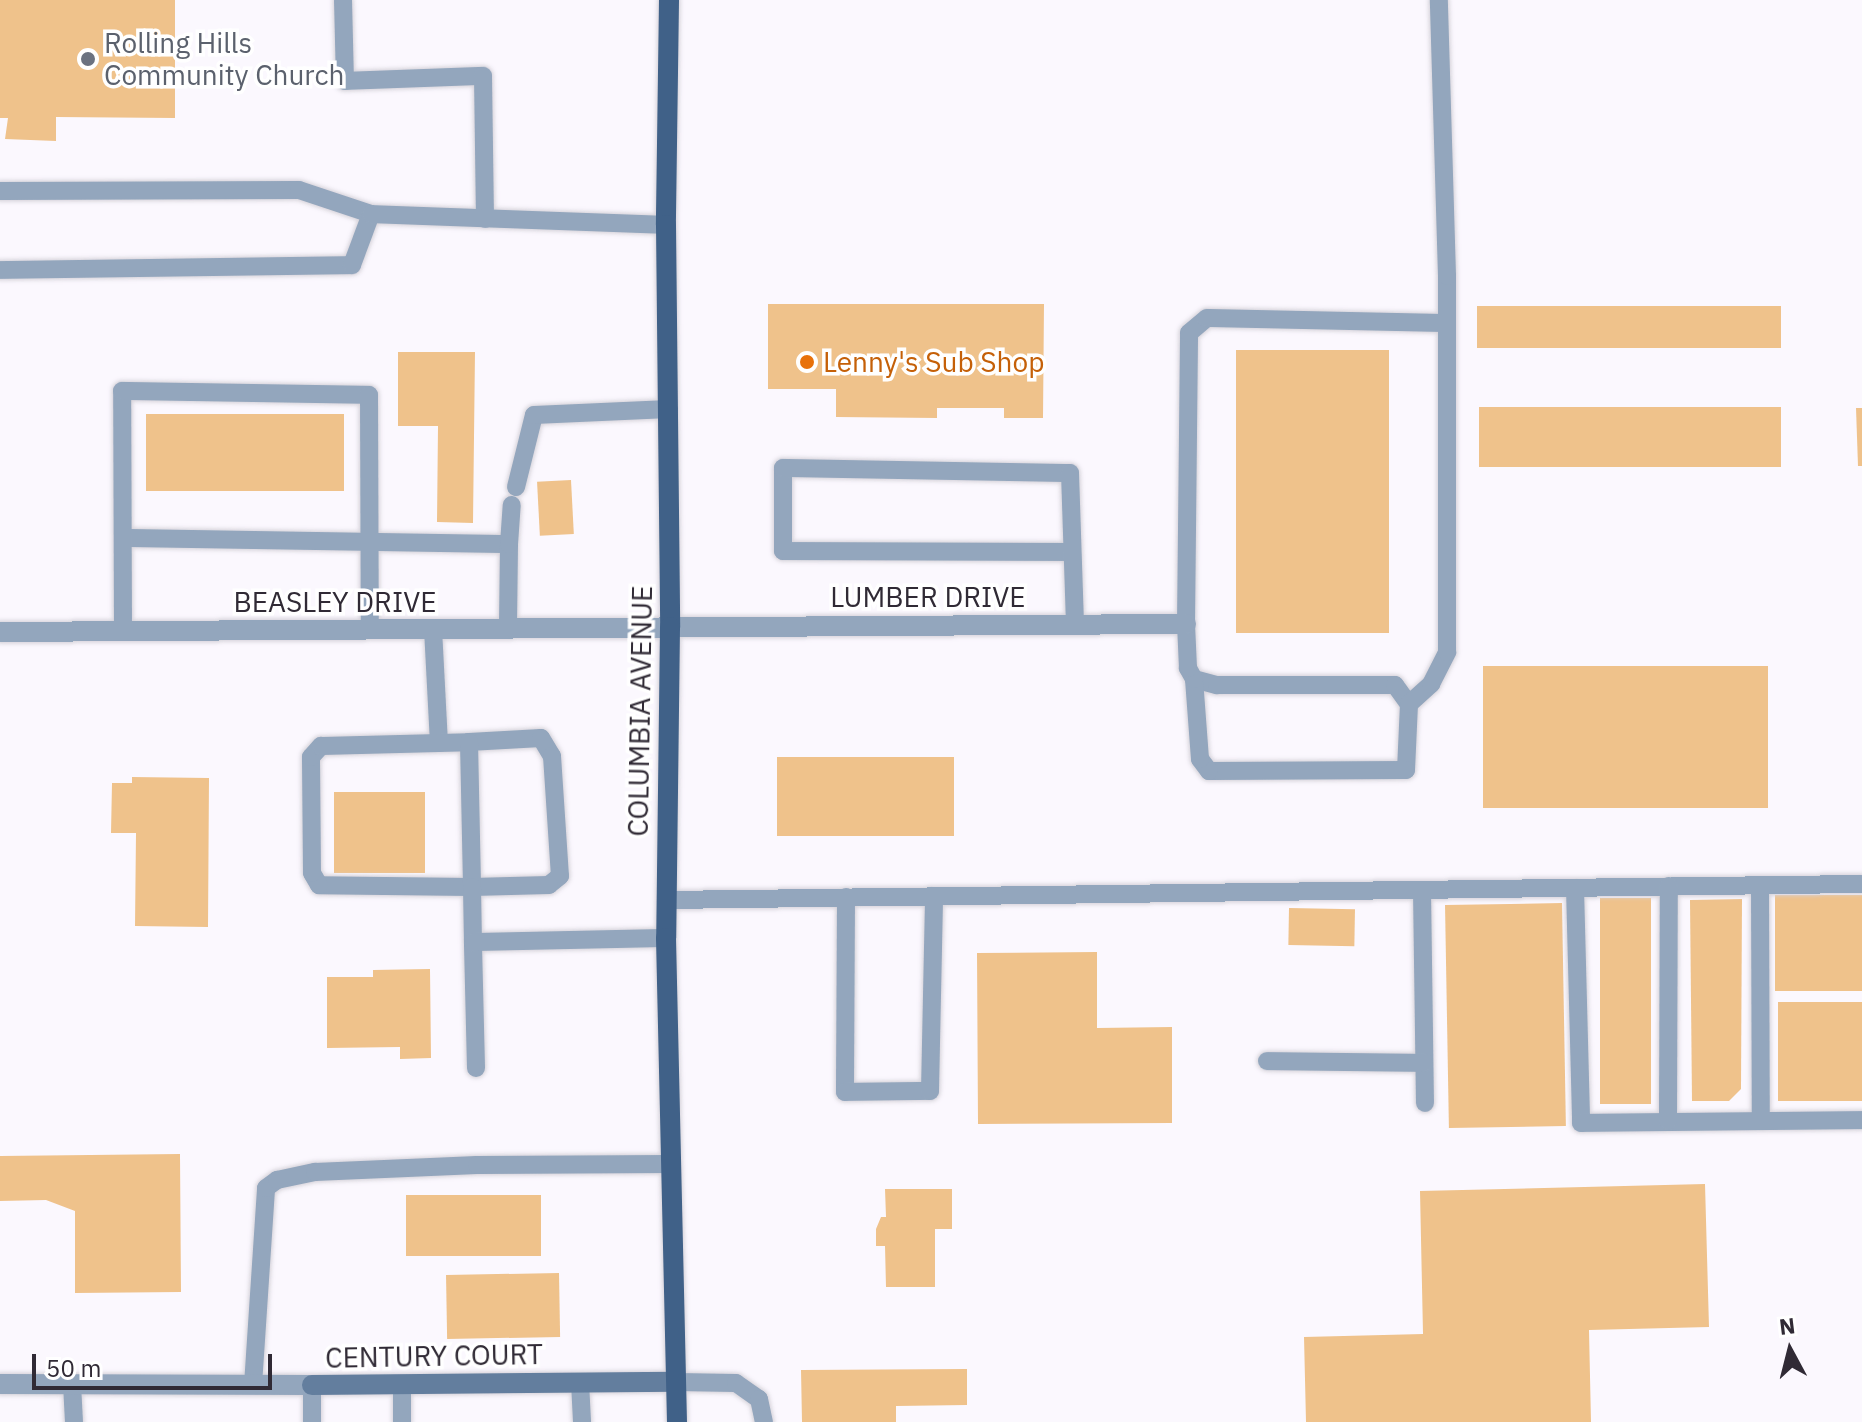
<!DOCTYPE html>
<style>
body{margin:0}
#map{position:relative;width:1862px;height:1422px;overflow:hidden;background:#fbf8fe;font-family:"IBM Plex Sans",sans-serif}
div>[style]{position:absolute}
.building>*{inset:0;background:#efc28b;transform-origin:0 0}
.roads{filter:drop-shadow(0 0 2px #d6d3da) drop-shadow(0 0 2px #d6d3da)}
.service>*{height:18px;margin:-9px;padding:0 9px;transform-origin:9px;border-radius:9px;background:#93a6bd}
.minor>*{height:20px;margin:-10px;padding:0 10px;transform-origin:10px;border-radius:10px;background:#93a6bd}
.secondary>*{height:20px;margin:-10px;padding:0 10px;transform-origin:10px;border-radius:10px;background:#637e9e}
.primary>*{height:20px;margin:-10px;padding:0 10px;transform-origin:10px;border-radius:10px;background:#406188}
.dots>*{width:22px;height:22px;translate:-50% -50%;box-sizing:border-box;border:4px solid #fff;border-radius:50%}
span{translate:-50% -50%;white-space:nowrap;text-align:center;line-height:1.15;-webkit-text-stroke:7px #fff;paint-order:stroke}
.worship-label{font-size:28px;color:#5b616d}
.left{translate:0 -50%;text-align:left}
.food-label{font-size:28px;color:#c56008}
.street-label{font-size:28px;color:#302a35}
.north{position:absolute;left:1750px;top:1310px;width:80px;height:80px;-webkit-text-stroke:6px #fff;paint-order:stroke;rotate:353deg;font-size:22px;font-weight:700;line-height:32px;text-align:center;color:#302a35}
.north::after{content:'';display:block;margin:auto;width:28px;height:36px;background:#302a35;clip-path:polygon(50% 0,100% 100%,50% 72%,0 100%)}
.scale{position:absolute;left:32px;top:1354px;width:240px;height:36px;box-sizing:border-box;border:4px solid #302a35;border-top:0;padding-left:10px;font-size:24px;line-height:28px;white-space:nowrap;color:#302a35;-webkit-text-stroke:6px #fff;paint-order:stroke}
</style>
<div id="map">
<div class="building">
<div style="clip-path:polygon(0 0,175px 0,175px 118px,56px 117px,56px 141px,5px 139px,8px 118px,0 118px)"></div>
<div style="clip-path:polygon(768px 304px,1044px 304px,1043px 418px,1004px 418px,1004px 408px,937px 408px,937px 418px,836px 417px,836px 389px,768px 389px)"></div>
<div style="left:1477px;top:306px;width:304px;height:42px"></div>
<div style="left:1236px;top:350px;width:153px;height:283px"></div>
<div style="clip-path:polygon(398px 352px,475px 352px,473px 523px,437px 522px,438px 426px,398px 426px)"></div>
<div style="left:1479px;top:407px;width:302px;height:60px"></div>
<div style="clip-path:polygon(1856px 408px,1862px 408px,1862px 466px,1858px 466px)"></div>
<div style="left:146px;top:414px;width:198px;height:77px"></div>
<div style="left:571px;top:480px;width:54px;height:34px;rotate:87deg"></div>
<div style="left:1483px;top:666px;width:285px;height:142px"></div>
<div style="left:954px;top:757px;width:79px;height:177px;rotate:90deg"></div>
<div style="clip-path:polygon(132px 777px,209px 778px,208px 927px,135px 926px,136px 833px,111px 833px,112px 783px,132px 783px)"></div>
<div style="left:334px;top:792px;width:91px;height:81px"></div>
<div style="left:1862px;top:895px;width:96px;height:87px;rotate:90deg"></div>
<div style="left:1600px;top:898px;width:51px;height:206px"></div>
<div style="clip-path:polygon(1742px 899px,1741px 1089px,1729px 1101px,1692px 1101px,1690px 900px)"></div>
<div style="left:1562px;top:903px;width:223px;height:117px;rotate:89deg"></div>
<div style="left:1289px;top:908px;width:66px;height:37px;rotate:1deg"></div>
<div style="clip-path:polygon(1097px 952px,1097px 1028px,1172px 1027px,1172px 1123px,978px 1124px,977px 953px)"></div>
<div style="clip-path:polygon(430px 969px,431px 1058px,400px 1059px,400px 1047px,327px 1048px,327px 977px,373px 977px,373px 970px)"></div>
<div style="left:1862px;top:1002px;width:99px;height:84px;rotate:90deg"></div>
<div style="clip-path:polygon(180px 1154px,181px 1292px,75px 1293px,75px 1211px,46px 1200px,0 1201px,0 1156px)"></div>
<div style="clip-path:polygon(1705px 1184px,1709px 1327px,1589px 1330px,1591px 1422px,1306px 1422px,1304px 1337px,1423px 1334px,1420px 1191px)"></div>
<div style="clip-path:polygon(885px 1189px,952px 1189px,952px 1229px,935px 1229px,935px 1287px,886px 1287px,885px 1246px,876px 1246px,876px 1229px,881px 1217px,886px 1217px)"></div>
<div style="left:541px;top:1195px;width:61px;height:135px;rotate:90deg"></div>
<div style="left:559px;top:1273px;width:64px;height:113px;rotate:89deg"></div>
<div style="clip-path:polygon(967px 1369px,967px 1405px,896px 1406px,896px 1422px,802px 1422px,801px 1370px)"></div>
</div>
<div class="roads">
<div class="service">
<div style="left:343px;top:0;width:81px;rotate:88.6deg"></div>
<div style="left:345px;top:81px;width:138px;rotate:-2.1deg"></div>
<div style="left:483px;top:76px;width:143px;rotate:89.2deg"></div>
<div style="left:0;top:191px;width:299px;rotate:-0.2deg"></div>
<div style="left:299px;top:190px;width:76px;rotate:18.4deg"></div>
<div style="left:0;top:270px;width:352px;rotate:-0.8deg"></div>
<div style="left:352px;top:265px;width:54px;rotate:-69.6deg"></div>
<div style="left:371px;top:214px;width:295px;rotate:2.1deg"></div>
<div style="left:516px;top:487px;width:74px;rotate:-76deg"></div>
<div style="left:534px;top:415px;width:135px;rotate:-2.5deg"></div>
<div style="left:123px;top:538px;width:386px;rotate:0.9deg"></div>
<div style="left:509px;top:544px;width:84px;rotate:90.7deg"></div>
<div style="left:509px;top:544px;width:39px;rotate:-86deg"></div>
<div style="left:1072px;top:552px;width:289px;rotate:-179.8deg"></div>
<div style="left:783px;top:551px;width:83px;rotate:-90deg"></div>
<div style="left:783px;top:468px;width:287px;rotate:1deg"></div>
<div style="left:1070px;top:473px;width:151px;rotate:88.1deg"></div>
<div style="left:433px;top:629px;width:114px;rotate:87deg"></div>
<div style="left:123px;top:631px;width:240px;rotate:-90.2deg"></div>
<div style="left:122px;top:391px;width:247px;rotate:0.9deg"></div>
<div style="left:369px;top:395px;width:235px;rotate:89.8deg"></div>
<div style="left:1194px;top:679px;width:24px;rotate:15deg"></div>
<div style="left:1217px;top:685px;width:178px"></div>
<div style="left:1395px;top:685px;width:24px;rotate:54deg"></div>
<div style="left:1409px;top:704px;width:66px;rotate:92.6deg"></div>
<div style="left:1406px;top:770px;width:197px;rotate:179.7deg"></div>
<div style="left:1209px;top:771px;width:15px;rotate:-127deg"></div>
<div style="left:1200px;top:759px;width:80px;rotate:-94.3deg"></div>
<div style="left:1194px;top:679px;width:13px;rotate:-119deg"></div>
<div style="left:1188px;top:668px;width:44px;rotate:-92.6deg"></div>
<div style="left:1186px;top:624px;width:291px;rotate:-89.4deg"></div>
<div style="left:1189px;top:333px;width:23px;rotate:-40deg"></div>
<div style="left:1207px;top:318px;width:239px;rotate:1.2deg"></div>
<div style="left:1409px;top:704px;width:30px;rotate:-42deg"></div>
<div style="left:1431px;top:684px;width:36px;rotate:-63deg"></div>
<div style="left:1447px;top:652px;width:376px;rotate:-90deg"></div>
<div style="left:1447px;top:276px;width:276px;rotate:-91.7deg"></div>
<div style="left:469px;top:742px;width:72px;rotate:-3.2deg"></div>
<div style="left:541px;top:738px;width:21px;rotate:59deg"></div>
<div style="left:552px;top:756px;width:120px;rotate:86.2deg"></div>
<div style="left:560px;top:876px;width:14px;rotate:141deg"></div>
<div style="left:549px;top:885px;width:77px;rotate:178.5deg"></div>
<div style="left:472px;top:887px;width:153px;rotate:-179.3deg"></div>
<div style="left:319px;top:885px;width:14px;rotate:-120deg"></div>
<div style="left:312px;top:873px;width:116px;rotate:-90.5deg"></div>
<div style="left:311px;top:757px;width:15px;rotate:-48deg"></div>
<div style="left:321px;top:746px;width:148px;rotate:-1.5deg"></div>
<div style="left:469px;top:742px;width:145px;rotate:88.8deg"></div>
<div style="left:472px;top:887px;width:55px;rotate:89deg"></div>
<div style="left:1760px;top:885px;width:236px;rotate:89.8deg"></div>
<div style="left:1575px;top:888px;width:235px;rotate:88.5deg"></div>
<div style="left:1581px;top:1123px;width:281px;rotate:-0.6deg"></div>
<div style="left:1422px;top:890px;width:213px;rotate:89.2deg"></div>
<div style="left:846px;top:897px;width:195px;rotate:90.3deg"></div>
<div style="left:845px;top:1092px;width:85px;rotate:-0.7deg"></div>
<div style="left:930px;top:1091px;width:195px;rotate:-88.8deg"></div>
<div style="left:667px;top:900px;width:1195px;rotate:-0.77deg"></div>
<div style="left:1267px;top:1061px;width:157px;rotate:0.7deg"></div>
<div style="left:476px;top:1068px;width:126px;rotate:-91.4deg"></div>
<div style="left:473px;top:942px;width:193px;rotate:-1.2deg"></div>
<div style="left:1668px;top:1121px;width:235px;rotate:-89.8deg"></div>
<div style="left:580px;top:1382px;width:40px;rotate:87.1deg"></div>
<div style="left:676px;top:1382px;width:60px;rotate:1deg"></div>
<div style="left:736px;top:1383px;width:28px;rotate:35deg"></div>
<div style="left:759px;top:1399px;width:24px;rotate:78deg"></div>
<div style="left:72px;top:1384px;width:38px;rotate:87deg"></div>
<div style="left:253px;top:1385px;width:197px;rotate:-86.2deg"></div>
<div style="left:266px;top:1188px;width:14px;rotate:-36deg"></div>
<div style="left:277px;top:1180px;width:39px;rotate:-12deg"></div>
<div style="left:315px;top:1172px;width:162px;rotate:-2.5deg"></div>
<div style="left:477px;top:1165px;width:195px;rotate:-0.3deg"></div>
<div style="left:312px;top:1385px;width:37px;rotate:90deg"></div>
<div style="left:402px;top:1422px;width:38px;rotate:-90deg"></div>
</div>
<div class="minor">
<div style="left:0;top:632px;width:1186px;rotate:-0.39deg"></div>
<div style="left:0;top:1384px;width:312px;rotate:0.2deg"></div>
</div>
<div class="secondary">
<div style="left:312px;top:1385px;width:364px;rotate:-0.5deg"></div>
</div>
<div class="primary">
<div style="left:669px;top:0;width:225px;rotate:90.8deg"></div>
<div style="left:666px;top:225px;width:402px;rotate:89.4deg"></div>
<div style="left:670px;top:627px;width:311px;rotate:90.7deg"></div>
<div style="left:666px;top:938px;width:484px;rotate:88.7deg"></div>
</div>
</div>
<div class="dots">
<div style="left:88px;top:59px;background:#6b7280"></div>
<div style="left:807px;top:362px;background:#e8710a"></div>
</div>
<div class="worship-label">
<span class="left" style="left:104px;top:59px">Rolling Hills<br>Community Church</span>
</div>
<div class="food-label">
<span class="left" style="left:823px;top:362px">Lenny's Sub Shop</span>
</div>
<div class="street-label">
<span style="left:928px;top:597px">LUMBER DRIVE</span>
<span style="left:335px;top:602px">BEASLEY DRIVE</span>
<span style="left:640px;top:711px;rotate:-89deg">COLUMBIA AVENUE</span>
<span style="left:434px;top:1356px;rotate:-1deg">CENTURY COURT</span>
</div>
<div class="north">N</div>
<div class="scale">50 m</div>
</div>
